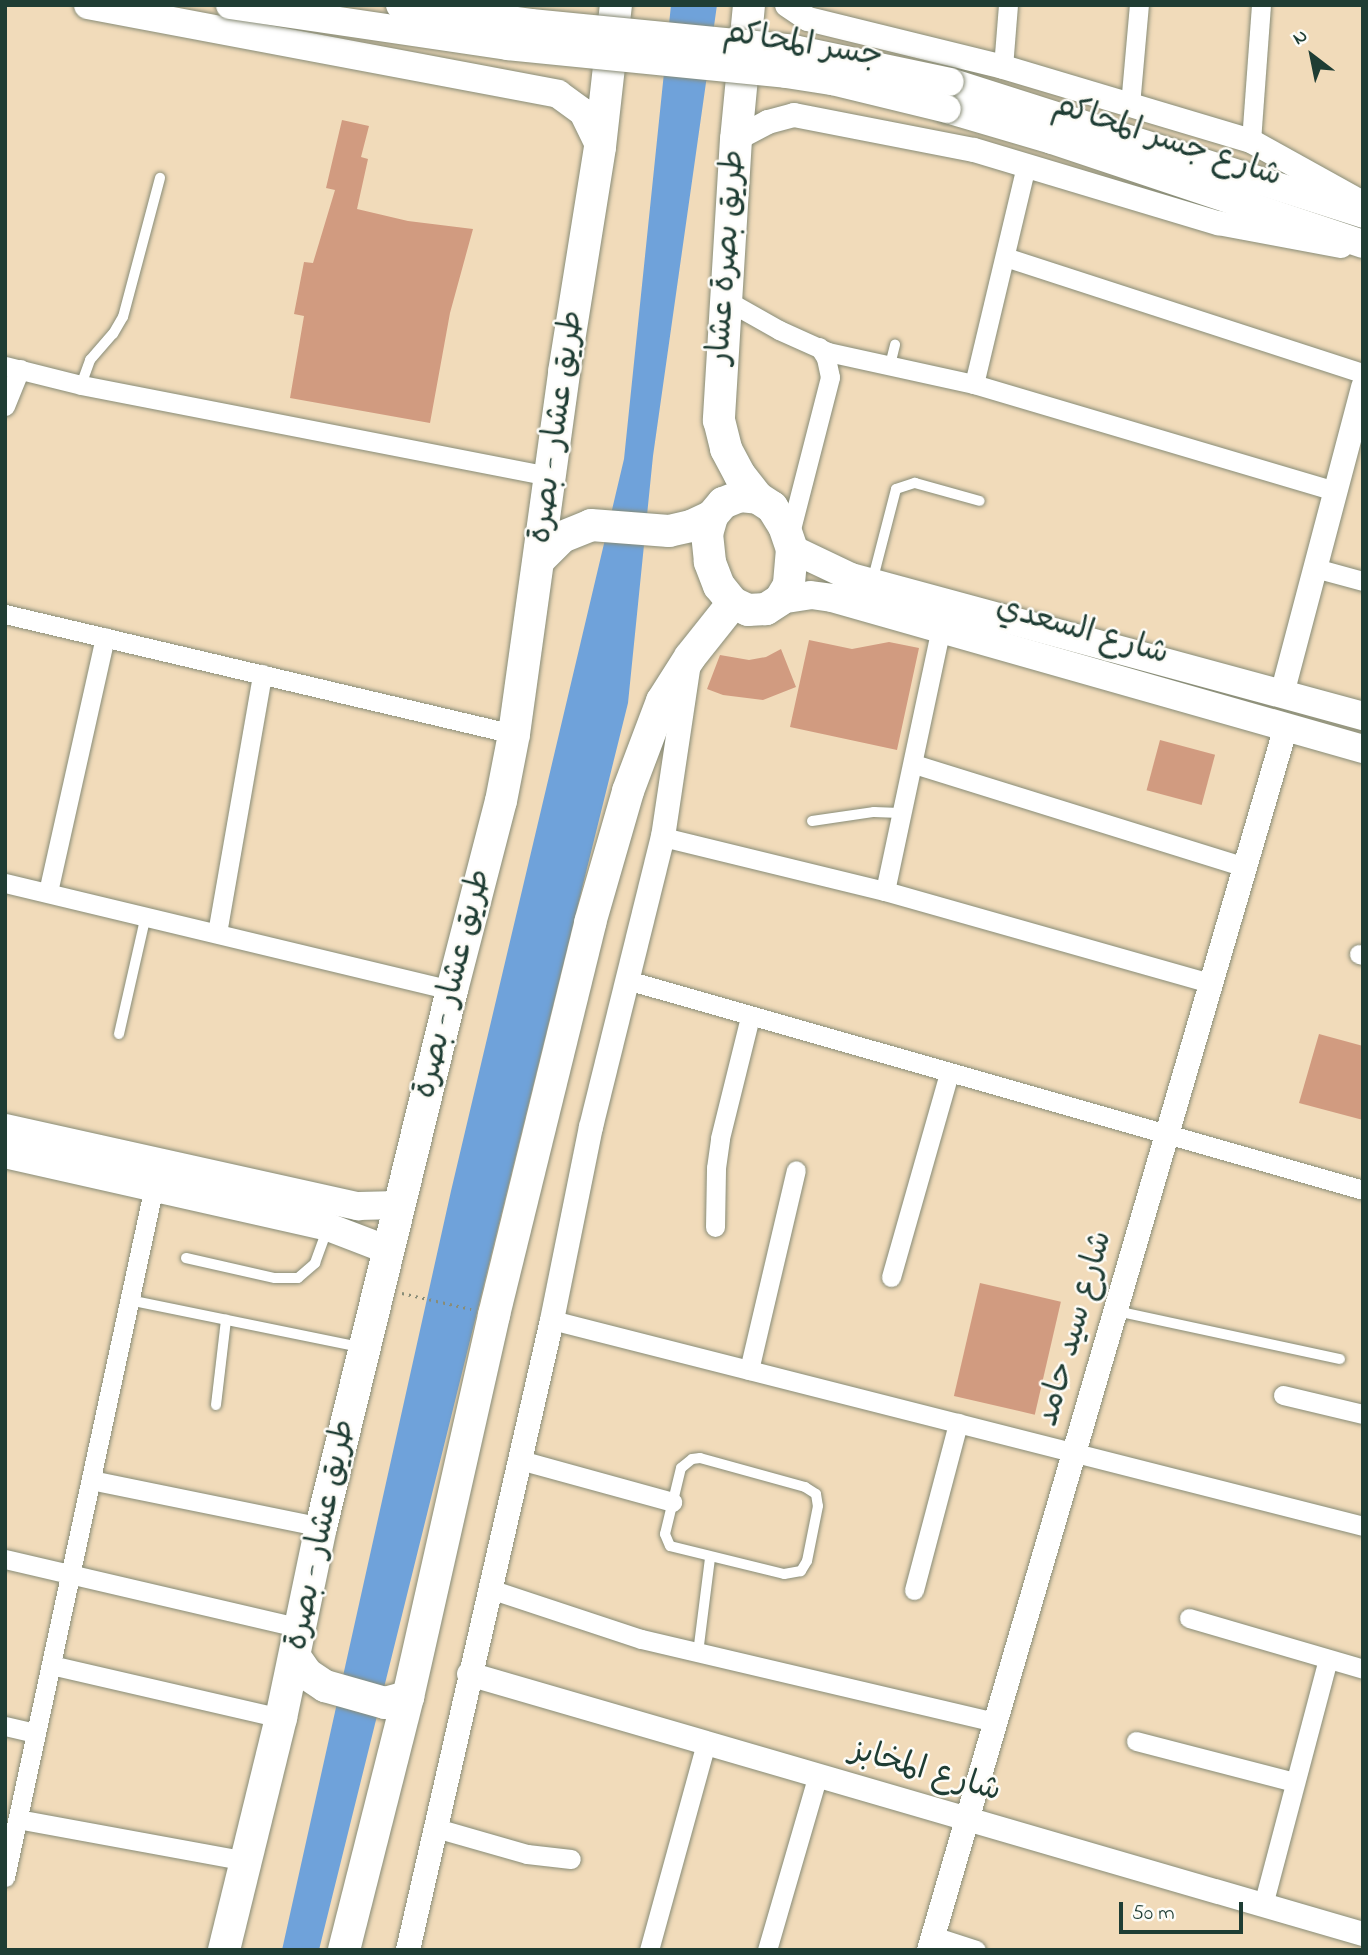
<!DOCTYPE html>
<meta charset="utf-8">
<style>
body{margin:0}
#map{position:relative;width:1368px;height:1955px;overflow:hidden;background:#f1dbba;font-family:"Indie Flower","Playpen Sans Arabic",sans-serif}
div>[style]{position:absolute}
.water>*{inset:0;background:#6fa2da}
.building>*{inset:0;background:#d19b80;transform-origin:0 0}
.path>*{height:2.5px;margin-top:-1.25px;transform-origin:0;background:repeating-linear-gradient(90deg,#888c77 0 2px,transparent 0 7px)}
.roads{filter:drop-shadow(0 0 2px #888c77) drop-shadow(0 0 2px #888c77)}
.service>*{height:10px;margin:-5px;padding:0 5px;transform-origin:5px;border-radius:5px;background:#fff}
.minor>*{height:19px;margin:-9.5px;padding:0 9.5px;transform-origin:9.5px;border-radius:9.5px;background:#fff}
.tertiary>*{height:24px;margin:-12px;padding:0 12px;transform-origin:12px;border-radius:12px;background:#fff}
.secondary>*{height:28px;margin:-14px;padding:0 14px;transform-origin:14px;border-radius:14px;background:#fff}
.primary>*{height:32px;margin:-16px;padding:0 16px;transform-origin:16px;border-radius:16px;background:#fff}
.bridges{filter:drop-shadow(0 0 2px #888c77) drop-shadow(0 0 2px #888c77)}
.secondary-bridge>*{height:28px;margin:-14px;padding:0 14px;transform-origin:14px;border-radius:14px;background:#fff}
span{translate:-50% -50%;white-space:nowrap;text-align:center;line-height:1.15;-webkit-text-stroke:5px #fdfcf7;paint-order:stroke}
.street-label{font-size:32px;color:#1f3d34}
.frame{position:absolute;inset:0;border:7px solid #1f3d34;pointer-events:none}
.north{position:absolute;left:1277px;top:21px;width:70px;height:70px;-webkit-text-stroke:5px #fdfcf7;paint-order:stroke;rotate:328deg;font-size:19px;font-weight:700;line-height:28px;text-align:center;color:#1f3d34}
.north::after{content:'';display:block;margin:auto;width:24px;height:32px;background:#1f3d34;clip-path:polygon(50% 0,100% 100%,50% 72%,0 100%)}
.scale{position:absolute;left:1119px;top:1902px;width:124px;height:32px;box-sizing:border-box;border:4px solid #1f3d34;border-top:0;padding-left:9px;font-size:21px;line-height:24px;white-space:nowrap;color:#1f3d34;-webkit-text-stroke:5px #fdfcf7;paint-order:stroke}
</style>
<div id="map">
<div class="water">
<div style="clip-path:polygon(671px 5px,717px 5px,653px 456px,628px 703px,319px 1950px,282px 1950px,451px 1191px,624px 459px)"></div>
</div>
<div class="building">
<div style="clip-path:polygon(342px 120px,369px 126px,361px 157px,368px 159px,357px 209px,408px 221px,473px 229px,450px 313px,430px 423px,290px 398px,304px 316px,294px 314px,304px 262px,313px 263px,335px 190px,326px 188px)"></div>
<div style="clip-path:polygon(809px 640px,852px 649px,889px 642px,919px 648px,897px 750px,790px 727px)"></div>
<div style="clip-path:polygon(781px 649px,796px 687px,763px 700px,723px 695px,707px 689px,720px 655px,749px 660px,766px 657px)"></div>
<div style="left:1160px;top:740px;width:57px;height:52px;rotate:15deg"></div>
<div style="clip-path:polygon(1319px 1034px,1363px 1046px,1363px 1120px,1299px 1103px)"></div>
<div style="left:980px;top:1283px;width:83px;height:116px;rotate:13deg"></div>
</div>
<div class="path">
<div style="left:402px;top:1293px;width:71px;rotate:13.1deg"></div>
</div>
<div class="roads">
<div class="service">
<div style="left:890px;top:365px;width:21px;rotate:-76deg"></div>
<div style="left:81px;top:385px;width:27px;rotate:-70deg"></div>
<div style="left:90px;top:360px;width:35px;rotate:-49deg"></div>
<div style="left:113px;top:334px;width:20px;rotate:-60deg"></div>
<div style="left:123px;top:317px;width:144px;rotate:-75.1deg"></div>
<div style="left:872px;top:582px;width:96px;rotate:-75.5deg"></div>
<div style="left:896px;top:489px;width:20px;rotate:-18deg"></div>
<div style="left:915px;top:483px;width:67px;rotate:15.5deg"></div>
<div style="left:812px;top:821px;width:63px;rotate:-8.3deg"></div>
<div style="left:874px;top:812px;width:26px;rotate:2deg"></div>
<div style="left:119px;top:1034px;width:122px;rotate:-77.2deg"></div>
<div style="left:186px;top:1258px;width:91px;rotate:12.7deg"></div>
<div style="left:275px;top:1278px;width:23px"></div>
<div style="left:298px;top:1278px;width:23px;rotate:-41deg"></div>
<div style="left:315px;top:1263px;width:37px;rotate:-70deg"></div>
<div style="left:129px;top:1300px;width:236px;rotate:11.5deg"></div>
<div style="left:1116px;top:1311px;width:229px;rotate:12.1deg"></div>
<div style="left:216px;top:1405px;width:86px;rotate:-83.3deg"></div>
<div style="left:700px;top:1458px;width:109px;rotate:15.4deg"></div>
<div style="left:805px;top:1487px;width:13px;rotate:32deg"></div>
<div style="left:816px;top:1494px;width:12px;rotate:81deg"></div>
<div style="left:818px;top:1506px;width:56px;rotate:101.3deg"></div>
<div style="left:807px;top:1561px;width:12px;rotate:121deg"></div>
<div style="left:801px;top:1571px;width:17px;rotate:170deg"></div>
<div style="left:784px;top:1574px;width:117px;rotate:-166.2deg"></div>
<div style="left:670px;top:1546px;width:13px;rotate:-113deg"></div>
<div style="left:665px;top:1534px;width:68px;rotate:-76.4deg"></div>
<div style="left:681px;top:1468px;width:14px;rotate:-39deg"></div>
<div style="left:692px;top:1459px;width:8px;rotate:-7deg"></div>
<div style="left:698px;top:1653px;width:96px;rotate:-82.8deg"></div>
</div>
<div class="minor">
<div style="left:1003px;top:67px;width:62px;rotate:-85.4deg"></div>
<div style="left:1130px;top:105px;width:100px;rotate:-84.9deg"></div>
<div style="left:1251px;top:141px;width:136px;rotate:-85.8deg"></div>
<div style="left:1005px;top:257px;width:376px;rotate:18deg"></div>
<div style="left:726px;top:300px;width:61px;rotate:29.5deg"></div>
<div style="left:779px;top:330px;width:54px;rotate:24.2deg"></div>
<div style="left:828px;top:352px;width:149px;rotate:12.4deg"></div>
<div style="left:974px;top:384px;width:377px;rotate:16.5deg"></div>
<div style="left:5px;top:366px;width:78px;rotate:14deg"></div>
<div style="left:81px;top:385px;width:479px;rotate:11deg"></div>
<div style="left:974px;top:384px;width:224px;rotate:-76.6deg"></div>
<div style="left:5px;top:406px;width:40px;rotate:-68deg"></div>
<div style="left:789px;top:537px;width:165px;rotate:-75.6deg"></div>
<div style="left:830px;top:377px;width:19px;rotate:-102deg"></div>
<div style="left:826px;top:358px;width:13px;rotate:-122deg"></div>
<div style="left:1315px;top:568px;width:50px;rotate:15.2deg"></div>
<div style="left:5px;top:614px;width:523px;rotate:13.27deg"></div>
<div style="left:914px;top:764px;width:347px;rotate:17.3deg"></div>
<div style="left:663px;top:837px;width:228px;rotate:13.7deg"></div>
<div style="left:885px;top:891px;width:339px;rotate:15.8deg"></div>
<div style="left:5px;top:883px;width:460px;rotate:13.5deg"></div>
<div style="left:885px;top:891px;width:269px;rotate:-78deg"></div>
<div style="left:48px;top:892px;width:261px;rotate:-77.4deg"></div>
<div style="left:217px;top:933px;width:263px;rotate:-80.1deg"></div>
<div style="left:1359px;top:954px;width:4px;rotate:14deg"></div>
<div style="left:627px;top:980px;width:765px;rotate:15.92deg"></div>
<div style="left:715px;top:1227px;width:59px;rotate:-89deg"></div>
<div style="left:716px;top:1168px;width:30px;rotate:-82deg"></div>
<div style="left:720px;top:1138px;width:125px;rotate:-76.1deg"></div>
<div style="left:891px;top:1277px;width:212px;rotate:-74.1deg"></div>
<div style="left:552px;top:1320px;width:837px;rotate:14.25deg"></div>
<div style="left:749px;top:1370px;width:205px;rotate:-76.8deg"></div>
<div style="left:1283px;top:1395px;width:82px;rotate:13.4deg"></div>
<div style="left:520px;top:1460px;width:158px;rotate:15.4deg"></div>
<div style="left:91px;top:1480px;width:235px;rotate:11.5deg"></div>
<div style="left:5px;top:1559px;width:304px;rotate:13.1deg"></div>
<div style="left:490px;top:1589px;width:159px;rotate:18.3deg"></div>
<div style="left:641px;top:1639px;width:365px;rotate:13.2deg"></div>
<div style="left:914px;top:1590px;width:173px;rotate:-75.2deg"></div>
<div style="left:1189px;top:1618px;width:181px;rotate:16.3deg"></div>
<div style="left:51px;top:1665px;width:236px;rotate:13deg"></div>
<div style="left:5px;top:1726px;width:32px;rotate:13deg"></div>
<div style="left:1136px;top:1741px;width:164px;rotate:14.5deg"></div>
<div style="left:18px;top:1819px;width:232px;rotate:10.4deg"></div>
<div style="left:436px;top:1828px;width:95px;rotate:15.9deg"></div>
<div style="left:527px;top:1854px;width:44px;rotate:6.5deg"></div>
<div style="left:5px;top:1877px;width:707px;rotate:-77.83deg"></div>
<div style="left:1263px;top:1905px;width:254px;rotate:-75.2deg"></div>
<div style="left:933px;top:1936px;width:45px;rotate:18deg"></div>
<div style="left:649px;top:1950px;width:215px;rotate:-74.6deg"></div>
<div style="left:767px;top:1950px;width:182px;rotate:-73.8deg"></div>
</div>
<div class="tertiary">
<div style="left:787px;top:5px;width:25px;rotate:34deg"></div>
<div style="left:808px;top:19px;width:201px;rotate:13.8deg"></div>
<div style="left:1003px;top:67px;width:259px;rotate:16.6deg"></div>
<div style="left:1251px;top:141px;width:128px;rotate:29deg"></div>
<div style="left:736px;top:139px;width:36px;rotate:-28deg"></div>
<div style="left:768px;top:122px;width:27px;rotate:-15deg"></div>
<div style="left:794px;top:115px;width:183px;rotate:11deg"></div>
<div style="left:974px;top:150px;width:255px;rotate:16.7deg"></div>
<div style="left:1218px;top:223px;width:125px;rotate:10.6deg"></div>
<div style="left:1282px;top:694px;width:318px;rotate:-75.2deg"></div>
<div style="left:469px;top:1674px;width:931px;rotate:16.22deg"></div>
<div style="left:408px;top:1950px;width:646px;rotate:-77.12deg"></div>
<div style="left:552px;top:1320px;width:197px;rotate:-78.6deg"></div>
<div style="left:591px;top:1127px;width:299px;rotate:-76.1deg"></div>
<div style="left:663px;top:837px;width:177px;rotate:-81.5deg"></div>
<div style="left:929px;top:1950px;width:1274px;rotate:-73.73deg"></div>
</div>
<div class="secondary">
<div style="left:88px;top:5px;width:478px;rotate:10.7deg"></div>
<div style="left:558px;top:94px;width:31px;rotate:36deg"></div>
<div style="left:583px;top:112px;width:39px;rotate:64deg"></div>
<div style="left:950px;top:82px;width:434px;rotate:17.7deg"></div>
<div style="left:947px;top:109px;width:109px;rotate:16.4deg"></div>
<div style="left:1052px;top:140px;width:328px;rotate:18.5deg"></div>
<div style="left:792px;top:549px;width:65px;rotate:25.4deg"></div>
<div style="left:851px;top:577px;width:531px;rotate:15.19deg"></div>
<div style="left:780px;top:600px;width:31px;rotate:-9deg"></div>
<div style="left:811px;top:595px;width:21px;rotate:8deg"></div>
<div style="left:832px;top:598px;width:552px;rotate:15.87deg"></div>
<div style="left:5px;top:1128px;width:362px;rotate:12.5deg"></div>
<div style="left:358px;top:1206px;width:41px;rotate:-1.4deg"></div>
<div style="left:5px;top:1154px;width:331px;rotate:12.7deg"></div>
<div style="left:328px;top:1227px;width:64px;rotate:21deg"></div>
</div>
<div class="primary">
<div style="left:749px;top:5px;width:135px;rotate:95.5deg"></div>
<div style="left:736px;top:139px;width:282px;rotate:93.5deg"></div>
<div style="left:719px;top:420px;width:30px;rotate:76deg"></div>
<div style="left:726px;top:449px;width:30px;rotate:62deg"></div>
<div style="left:740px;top:475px;width:29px;rotate:52deg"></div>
<div style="left:740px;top:496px;width:18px;rotate:6deg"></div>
<div style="left:758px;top:498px;width:17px;rotate:33deg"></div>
<div style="left:772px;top:507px;width:22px;rotate:58deg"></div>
<div style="left:784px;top:526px;width:24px;rotate:71deg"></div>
<div style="left:792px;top:549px;width:36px;rotate:95deg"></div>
<div style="left:789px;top:585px;width:17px;rotate:121deg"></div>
<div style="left:780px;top:600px;width:17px;rotate:147deg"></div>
<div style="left:766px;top:609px;width:18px;rotate:177deg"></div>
<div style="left:748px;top:610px;width:17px;rotate:-155deg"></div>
<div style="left:733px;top:603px;width:22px;rotate:-129deg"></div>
<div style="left:719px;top:586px;width:26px;rotate:-111deg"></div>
<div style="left:710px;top:562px;width:28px;rotate:-96deg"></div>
<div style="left:707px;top:534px;width:19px;rotate:-74deg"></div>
<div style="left:712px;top:516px;width:17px;rotate:-50deg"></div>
<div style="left:723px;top:503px;width:18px;rotate:-22deg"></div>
<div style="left:540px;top:559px;width:31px;rotate:-45deg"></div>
<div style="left:562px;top:537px;width:31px;rotate:-22deg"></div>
<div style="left:591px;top:525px;width:78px;rotate:4.4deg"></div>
<div style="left:669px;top:531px;width:23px;rotate:-13deg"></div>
<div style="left:691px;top:526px;width:23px;rotate:-25deg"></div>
<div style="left:295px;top:1657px;width:21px;rotate:55deg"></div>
<div style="left:307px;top:1674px;width:22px;rotate:34deg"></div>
<div style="left:325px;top:1686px;width:62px;rotate:15.8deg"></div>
<div style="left:385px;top:1703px;width:24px;rotate:-15deg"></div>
<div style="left:224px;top:1950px;width:239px;rotate:-76.2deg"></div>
<div style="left:281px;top:1718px;width:195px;rotate:-78.2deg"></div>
<div style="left:321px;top:1527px;width:553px;rotate:-76.29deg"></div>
<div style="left:452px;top:990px;width:195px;rotate:-75.5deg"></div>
<div style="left:501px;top:801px;width:68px;rotate:-79deg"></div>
<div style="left:514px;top:734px;width:365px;rotate:-82.1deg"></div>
<div style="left:564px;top:372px;width:228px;rotate:-80.9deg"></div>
<div style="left:600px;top:147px;width:143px;rotate:-83.6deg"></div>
<div style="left:344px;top:1950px;width:261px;rotate:-75.8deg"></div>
<div style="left:408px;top:1697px;width:392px;rotate:-77.3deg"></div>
<div style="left:494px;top:1315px;width:404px;rotate:-76.2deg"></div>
<div style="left:590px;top:923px;width:137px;rotate:-73.9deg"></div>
<div style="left:628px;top:791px;width:96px;rotate:-69.3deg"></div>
<div style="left:662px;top:701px;width:52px;rotate:-57.5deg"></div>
<div style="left:690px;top:657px;width:69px;rotate:-51.5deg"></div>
</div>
</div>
<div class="bridges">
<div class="secondary-bridge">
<div style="left:230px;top:5px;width:280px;rotate:8.4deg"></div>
<div style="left:507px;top:46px;width:280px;rotate:5.7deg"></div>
<div style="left:786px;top:74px;width:47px;rotate:8.7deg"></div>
<div style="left:832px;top:81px;width:118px;rotate:13.7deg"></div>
<div style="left:400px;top:5px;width:132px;rotate:7.8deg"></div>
<div style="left:531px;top:23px;width:264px;rotate:5.6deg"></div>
<div style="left:794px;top:49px;width:159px;rotate:11.9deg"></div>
</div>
</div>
<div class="street-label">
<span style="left:803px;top:46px;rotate:9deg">جسر المحاكم</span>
<span style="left:1167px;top:142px;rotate:18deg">شارع جسر المحاكم</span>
<span style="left:728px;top:257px;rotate:-86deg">طريق بصرة عشار</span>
<span style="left:558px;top:427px;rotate:-82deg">طريق عشار - بصرة</span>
<span style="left:1082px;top:632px;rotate:16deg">شارع السعدي</span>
<span style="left:454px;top:984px;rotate:-76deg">طريق عشار - بصرة</span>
<span style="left:1076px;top:1329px;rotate:-74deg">شارع سيد حامد</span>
<span style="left:322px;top:1535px;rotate:-78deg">طريق عشار - بصرة</span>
<span style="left:925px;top:1772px;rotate:16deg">شارع المخابز</span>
</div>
<div class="frame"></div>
<div class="north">N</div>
<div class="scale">50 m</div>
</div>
